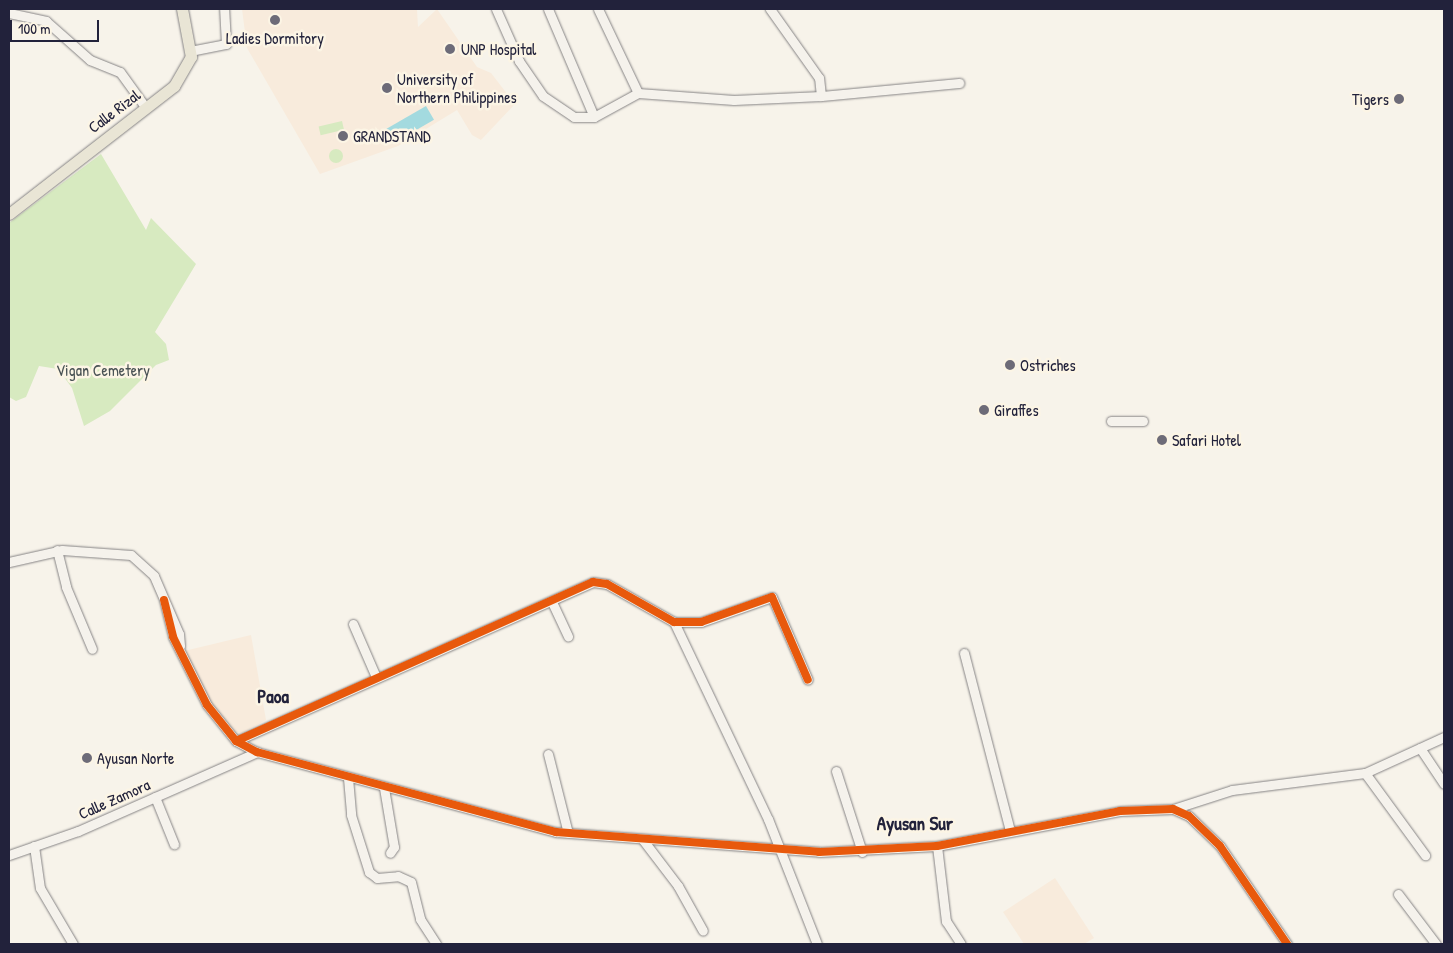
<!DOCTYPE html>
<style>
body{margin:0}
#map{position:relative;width:1453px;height:953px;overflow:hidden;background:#f7f3ea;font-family:"Patrick Hand",sans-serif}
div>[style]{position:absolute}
.built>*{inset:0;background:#f8ebdc}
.green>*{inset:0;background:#d7eac0;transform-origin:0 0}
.round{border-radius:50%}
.water>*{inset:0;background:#a3dadf;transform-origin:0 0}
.roads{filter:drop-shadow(0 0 1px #868485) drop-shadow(0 0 1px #868485)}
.minor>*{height:9px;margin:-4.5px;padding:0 4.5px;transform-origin:4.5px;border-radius:4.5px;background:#f5f2ec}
.major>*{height:11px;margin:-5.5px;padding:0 5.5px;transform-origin:5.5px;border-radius:5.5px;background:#e9e5d5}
.cycleway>*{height:8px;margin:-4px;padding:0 4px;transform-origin:4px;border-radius:4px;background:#e8590c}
.dots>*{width:14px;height:14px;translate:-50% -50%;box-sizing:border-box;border:2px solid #fcf5e5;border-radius:50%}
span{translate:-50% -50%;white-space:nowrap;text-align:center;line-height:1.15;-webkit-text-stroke:5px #fcf5e5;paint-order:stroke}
.poi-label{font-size:16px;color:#22223b}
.left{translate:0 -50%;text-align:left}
.right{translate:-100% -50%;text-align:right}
.street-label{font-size:16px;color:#22223b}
.park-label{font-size:16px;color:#495254}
.quarter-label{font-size:19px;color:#22223b;font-weight:700}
.frame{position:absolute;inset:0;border:10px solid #22223b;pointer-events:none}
.scale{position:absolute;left:10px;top:20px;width:89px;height:22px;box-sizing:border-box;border:2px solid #22223b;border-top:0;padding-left:6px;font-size:15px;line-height:18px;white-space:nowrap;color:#22223b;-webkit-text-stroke:4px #fcf5e5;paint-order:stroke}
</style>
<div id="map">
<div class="built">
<div style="clip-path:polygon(242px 9px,417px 9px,418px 27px,437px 9px,477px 67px,491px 73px,515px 104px,481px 140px,472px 135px,457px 110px,398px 146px,320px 174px,247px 48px)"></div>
<div style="clip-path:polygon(251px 635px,266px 720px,242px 733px,228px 730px,210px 707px,184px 651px)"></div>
<div style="clip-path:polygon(1055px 878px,1094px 938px,1084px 944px,1024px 944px,1003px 912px)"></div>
</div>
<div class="green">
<div style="left:342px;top:121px;width:9px;height:24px;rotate:77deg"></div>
<div class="round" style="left:329px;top:149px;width:14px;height:14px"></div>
<div style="clip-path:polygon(101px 154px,146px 230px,151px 218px,196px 264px,155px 332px,166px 344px,169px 360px,156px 365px,110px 411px,84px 426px,72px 388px,58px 369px,39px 366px,26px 397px,16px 401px,9px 397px,9px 223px)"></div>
</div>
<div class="water">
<div style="left:426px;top:106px;width:16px;height:48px;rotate:60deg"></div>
</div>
<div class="roads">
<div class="minor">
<div style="left:496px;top:9px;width:57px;rotate:66.1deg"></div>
<div style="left:519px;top:61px;width:42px;rotate:55.6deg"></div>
<div style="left:543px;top:96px;width:37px;rotate:34deg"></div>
<div style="left:574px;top:117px;width:20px"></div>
<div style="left:548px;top:9px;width:117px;rotate:66.9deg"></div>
<div style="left:594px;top:117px;width:50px;rotate:-28.6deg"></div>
<div style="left:638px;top:93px;width:96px;rotate:4.2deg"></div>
<div style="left:734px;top:100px;width:87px;rotate:-2.6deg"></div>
<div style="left:821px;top:96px;width:18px;rotate:-96deg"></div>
<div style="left:819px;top:78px;width:85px;rotate:-125.4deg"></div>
<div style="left:598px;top:9px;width:93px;rotate:64.5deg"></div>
<div style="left:9px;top:13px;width:38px;rotate:12deg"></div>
<div style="left:46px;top:21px;width:59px;rotate:41.6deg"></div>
<div style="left:90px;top:60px;width:32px;rotate:22deg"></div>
<div style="left:120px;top:72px;width:44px;rotate:54.2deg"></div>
<div style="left:190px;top:51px;width:37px;rotate:-11deg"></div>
<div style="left:226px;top:44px;width:35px;rotate:-93deg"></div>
<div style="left:821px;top:96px;width:139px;rotate:-5.4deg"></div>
<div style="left:1111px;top:421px;width:32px"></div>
<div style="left:57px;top:550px;width:38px;rotate:76deg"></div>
<div style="left:66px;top:587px;width:67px;rotate:67.2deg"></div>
<div style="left:9px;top:562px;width:54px;rotate:-12.8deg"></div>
<div style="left:62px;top:550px;width:69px;rotate:4.1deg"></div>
<div style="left:131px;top:555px;width:31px;rotate:42deg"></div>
<div style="left:154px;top:576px;width:63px;rotate:66.7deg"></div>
<div style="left:179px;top:634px;width:12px;rotate:85deg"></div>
<div style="left:164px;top:600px;width:38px;rotate:76deg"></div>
<div style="left:173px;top:637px;width:76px;rotate:63.4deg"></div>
<div style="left:207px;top:705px;width:46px;rotate:51.1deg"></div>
<div style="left:236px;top:741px;width:24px;rotate:28deg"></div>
<div style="left:257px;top:752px;width:310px;rotate:15deg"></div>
<div style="left:556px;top:832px;width:264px;rotate:4.3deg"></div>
<div style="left:819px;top:852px;width:118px;rotate:-2.9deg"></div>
<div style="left:937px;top:846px;width:186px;rotate:-10.8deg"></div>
<div style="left:1120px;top:811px;width:53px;rotate:-2.2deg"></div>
<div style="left:1173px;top:809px;width:17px;rotate:24deg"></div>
<div style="left:1189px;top:816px;width:43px;rotate:44.1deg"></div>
<div style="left:1220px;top:846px;width:119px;rotate:55.6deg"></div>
<div style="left:552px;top:602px;width:38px;rotate:65deg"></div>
<div style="left:674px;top:622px;width:218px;rotate:64.5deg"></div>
<div style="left:768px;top:819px;width:134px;rotate:68.6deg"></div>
<div style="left:353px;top:624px;width:58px;rotate:66.5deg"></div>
<div style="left:964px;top:653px;width:184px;rotate:75.5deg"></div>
<div style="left:236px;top:741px;width:391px;rotate:-24deg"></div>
<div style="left:593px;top:582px;width:14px;rotate:8deg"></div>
<div style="left:607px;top:584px;width:77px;rotate:29.6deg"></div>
<div style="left:674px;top:622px;width:27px"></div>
<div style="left:701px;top:622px;width:75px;rotate:-19.4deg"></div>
<div style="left:772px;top:597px;width:90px;rotate:66.6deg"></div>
<div style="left:1420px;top:748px;width:43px;rotate:56.3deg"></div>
<div style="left:548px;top:754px;width:81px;rotate:75.8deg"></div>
<div style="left:836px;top:771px;width:85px;rotate:72.2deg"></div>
<div style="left:1365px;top:773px;width:102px;rotate:53.8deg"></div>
<div style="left:348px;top:778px;width:37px;rotate:85deg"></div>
<div style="left:351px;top:815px;width:60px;rotate:72.5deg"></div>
<div style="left:369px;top:872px;width:10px;rotate:37deg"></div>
<div style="left:377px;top:878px;width:21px;rotate:-5deg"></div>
<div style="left:398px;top:876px;width:14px;rotate:25deg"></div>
<div style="left:411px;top:882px;width:38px;rotate:76deg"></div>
<div style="left:420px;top:919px;width:30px;rotate:57deg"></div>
<div style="left:384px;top:788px;width:60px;rotate:80.4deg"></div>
<div style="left:394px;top:847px;width:7px;rotate:124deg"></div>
<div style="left:155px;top:797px;width:51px;rotate:68deg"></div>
<div style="left:1173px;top:809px;width:62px;rotate:-17.9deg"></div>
<div style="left:1232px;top:790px;width:134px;rotate:-7.3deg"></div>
<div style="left:1365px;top:773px;width:87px;rotate:-24.5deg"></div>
<div style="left:643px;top:840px;width:58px;rotate:52.7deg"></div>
<div style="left:678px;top:886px;width:51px;rotate:60.9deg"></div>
<div style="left:34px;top:846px;width:42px;rotate:81.9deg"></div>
<div style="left:40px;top:888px;width:65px;rotate:59.5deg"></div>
<div style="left:937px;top:846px;width:76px;rotate:83.2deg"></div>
<div style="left:946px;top:921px;width:27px;rotate:57deg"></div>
<div style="left:9px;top:855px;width:73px;rotate:-19.2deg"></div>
<div style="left:78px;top:831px;width:196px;rotate:-23.8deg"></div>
<div style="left:1398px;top:894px;width:63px;rotate:52.8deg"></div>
</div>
<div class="major">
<div style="left:9px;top:214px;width:209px;rotate:-37.8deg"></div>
<div style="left:174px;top:86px;width:34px;rotate:-60deg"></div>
<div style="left:191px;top:57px;width:49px;rotate:-100.6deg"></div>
</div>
</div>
<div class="cycleway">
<div style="left:164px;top:600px;width:38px;rotate:76deg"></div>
<div style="left:173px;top:637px;width:76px;rotate:63.4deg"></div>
<div style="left:207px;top:705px;width:46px;rotate:51.1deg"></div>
<div style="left:236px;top:741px;width:24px;rotate:28deg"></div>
<div style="left:257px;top:752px;width:310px;rotate:15deg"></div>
<div style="left:556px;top:832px;width:264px;rotate:4.3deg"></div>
<div style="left:819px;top:852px;width:118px;rotate:-2.9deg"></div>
<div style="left:937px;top:846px;width:186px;rotate:-10.8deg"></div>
<div style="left:1120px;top:811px;width:53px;rotate:-2.2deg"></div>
<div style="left:1173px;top:809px;width:17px;rotate:24deg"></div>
<div style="left:1189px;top:816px;width:43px;rotate:44.1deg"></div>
<div style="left:1220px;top:846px;width:119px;rotate:55.6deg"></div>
<div style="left:236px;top:741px;width:391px;rotate:-24deg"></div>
<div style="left:593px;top:582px;width:14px;rotate:8deg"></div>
<div style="left:607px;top:584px;width:77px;rotate:29.6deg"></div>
<div style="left:674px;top:622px;width:27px"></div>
<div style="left:701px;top:622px;width:75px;rotate:-19.4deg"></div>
<div style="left:772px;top:597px;width:90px;rotate:66.6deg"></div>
</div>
<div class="dots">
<div style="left:275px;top:20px;background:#6d6b78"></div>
<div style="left:450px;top:49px;background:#6d6b78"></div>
<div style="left:387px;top:88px;background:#6d6b78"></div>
<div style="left:1399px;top:99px;background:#6d6b78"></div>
<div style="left:343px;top:136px;background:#6d6b78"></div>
<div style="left:1010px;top:365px;background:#6d6b78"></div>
<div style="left:984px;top:410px;background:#6d6b78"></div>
<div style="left:1162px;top:440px;background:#6d6b78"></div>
<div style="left:87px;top:758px;background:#6d6b78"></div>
</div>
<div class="poi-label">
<span style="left:275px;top:38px">Ladies Dormitory</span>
<span class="left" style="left:461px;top:49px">UNP Hospital</span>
<span class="left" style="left:397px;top:88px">University of<br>Northern Philippines</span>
<span class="right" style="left:1389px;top:99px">Tigers</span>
<span class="left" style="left:353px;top:136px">GRANDSTAND</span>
<span class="left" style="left:1020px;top:365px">Ostriches</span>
<span class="left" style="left:994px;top:410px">Giraffes</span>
<span class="left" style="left:1172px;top:440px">Safari Hotel</span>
<span class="left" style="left:97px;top:758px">Ayusan Norte</span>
</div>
<div class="street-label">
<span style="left:114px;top:111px;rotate:-37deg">Calle Rizal</span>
<span style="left:114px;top:799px;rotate:-24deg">Calle Zamora</span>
</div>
<div class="park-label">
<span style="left:103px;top:370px">Vigan Cemetery</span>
</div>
<div class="quarter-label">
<span style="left:273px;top:697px">Paoa</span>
<span style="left:915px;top:824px">Ayusan Sur</span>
</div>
<div class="frame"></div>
<div class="scale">100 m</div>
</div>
